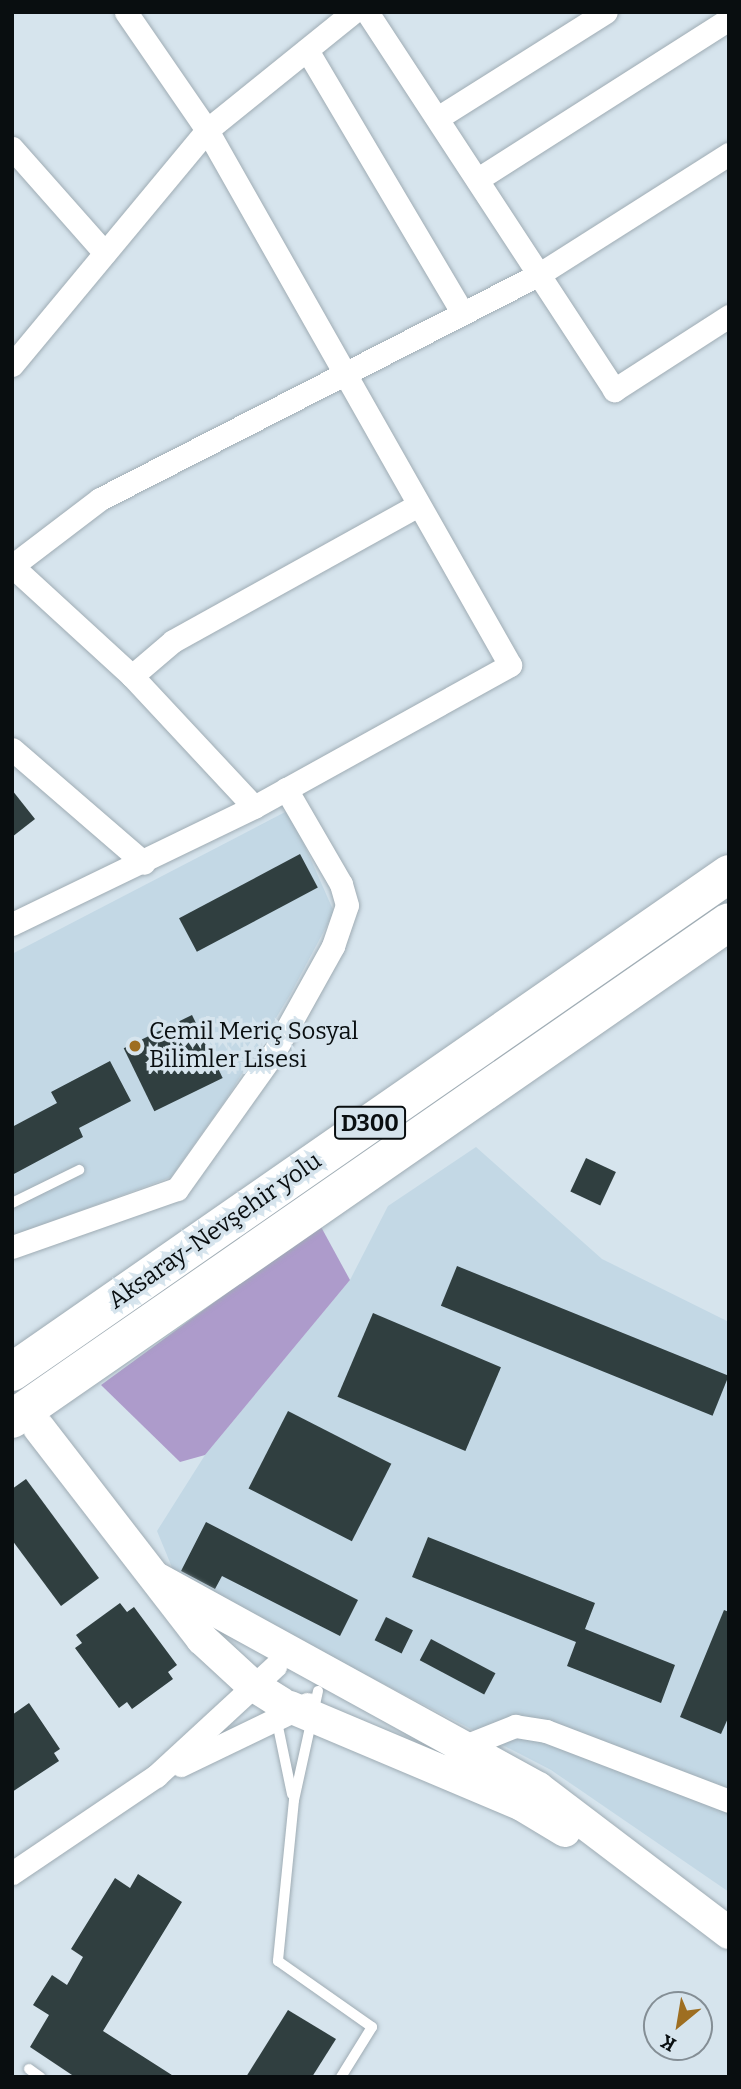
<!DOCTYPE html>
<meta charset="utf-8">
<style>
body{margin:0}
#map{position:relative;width:741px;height:2089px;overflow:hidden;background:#d6e4ed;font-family:Bitter,serif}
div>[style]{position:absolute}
.built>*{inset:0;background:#c3d8e5}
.forest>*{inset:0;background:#ad9bcb}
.building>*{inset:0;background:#303f40;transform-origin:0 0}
.roads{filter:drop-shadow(0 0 2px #9facb4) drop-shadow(0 0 2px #9facb4)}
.lane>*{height:10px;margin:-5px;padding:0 5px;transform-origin:5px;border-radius:5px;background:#fff}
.street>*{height:23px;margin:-11.5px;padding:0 11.5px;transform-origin:11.5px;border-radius:11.5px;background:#fff}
.secondary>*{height:32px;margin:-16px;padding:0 16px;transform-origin:16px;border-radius:16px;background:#fff}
.highway>*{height:38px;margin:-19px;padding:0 19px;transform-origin:19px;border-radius:19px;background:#fff}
.dots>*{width:19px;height:19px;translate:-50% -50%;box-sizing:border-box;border:4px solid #d6e4ed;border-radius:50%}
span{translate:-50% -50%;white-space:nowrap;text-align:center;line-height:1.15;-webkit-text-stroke:7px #d6e4ed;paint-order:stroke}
.shield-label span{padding:2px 5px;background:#d6e4ed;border:2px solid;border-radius:5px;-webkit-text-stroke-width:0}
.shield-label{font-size:23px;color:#090e10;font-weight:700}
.poi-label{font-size:24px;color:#090e10}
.left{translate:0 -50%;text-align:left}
.street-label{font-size:24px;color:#090e10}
.frame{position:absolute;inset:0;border:14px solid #090e10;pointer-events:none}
.north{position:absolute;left:643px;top:1991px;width:70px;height:70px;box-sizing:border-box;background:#d6e4ed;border:2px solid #848e95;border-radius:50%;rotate:210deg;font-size:19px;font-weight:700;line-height:28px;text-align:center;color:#090e10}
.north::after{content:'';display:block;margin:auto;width:24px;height:32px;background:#9e6e21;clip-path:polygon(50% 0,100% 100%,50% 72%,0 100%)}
</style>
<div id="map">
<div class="built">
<div style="clip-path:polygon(289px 810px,334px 912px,290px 995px,227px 1098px,171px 1177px,12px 1236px,12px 954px)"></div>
<div style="clip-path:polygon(476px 1147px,602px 1259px,729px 1322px,729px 1892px,551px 1770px,176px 1577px,157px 1531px,205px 1455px,350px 1280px,388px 1206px)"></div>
</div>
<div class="forest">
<div style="clip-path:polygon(320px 1225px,350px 1280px,205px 1455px,180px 1462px,101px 1385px)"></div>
</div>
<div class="building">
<div style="clip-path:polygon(12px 790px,35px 819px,12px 837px)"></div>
<div style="left:300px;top:854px;width:38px;height:137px;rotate:62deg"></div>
<div style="left:192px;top:1015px;width:70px;height:76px;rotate:64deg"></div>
<div style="clip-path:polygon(110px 1061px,131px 1101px,79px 1128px,83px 1137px,12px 1175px,12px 1127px,57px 1103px,51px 1092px)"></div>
<div style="left:586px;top:1158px;width:33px;height:37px;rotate:25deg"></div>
<div style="left:457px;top:1266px;width:293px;height:43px;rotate:22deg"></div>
<div style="left:373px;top:1313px;width:139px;height:91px;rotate:23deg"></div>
<div style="left:288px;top:1411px;width:116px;height:87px;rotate:27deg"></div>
<div style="clip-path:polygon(26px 1479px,99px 1578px,61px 1606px,12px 1540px,12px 1489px)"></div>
<div style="clip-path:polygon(206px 1522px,358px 1600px,340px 1636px,222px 1576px,215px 1589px,181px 1571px)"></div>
<div style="clip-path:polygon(428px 1537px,595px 1603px,585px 1629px,675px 1665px,661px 1703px,567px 1666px,576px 1642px,412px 1577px)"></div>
<div style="clip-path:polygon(120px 1603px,127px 1612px,134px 1607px,177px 1665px,168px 1672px,173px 1679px,132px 1709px,127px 1702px,119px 1708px,75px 1648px,82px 1643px,76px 1635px)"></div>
<div style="clip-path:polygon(724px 1610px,729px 1612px,729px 1716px,721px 1734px,680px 1717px)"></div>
<div style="left:386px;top:1617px;width:30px;height:26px;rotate:26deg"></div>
<div style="left:431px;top:1639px;width:73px;height:24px;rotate:28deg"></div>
<div style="clip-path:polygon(29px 1703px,60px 1749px,54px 1753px,59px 1761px,12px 1792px,12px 1715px)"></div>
<div style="clip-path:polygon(138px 1874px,182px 1902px,103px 2031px,175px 2077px,75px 2077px,30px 2047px,49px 2015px,33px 2005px,52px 1975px,67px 1985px,83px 1957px,71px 1949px,115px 1878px,130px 1888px)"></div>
<div style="clip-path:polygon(288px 2010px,336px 2039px,312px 2077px,246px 2077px)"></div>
</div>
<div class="roads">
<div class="lane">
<div style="left:12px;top:1203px;width:75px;rotate:-26.2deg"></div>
<div style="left:318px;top:1691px;width:112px;rotate:102.4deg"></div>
<div style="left:294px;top:1800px;width:162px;rotate:95.7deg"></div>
<div style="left:278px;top:1961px;width:115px;rotate:35.1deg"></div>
<div style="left:372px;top:2027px;width:59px;rotate:121.8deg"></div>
<div style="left:276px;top:1717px;width:79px;rotate:78.3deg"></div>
<div style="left:29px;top:2069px;width:14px;rotate:36deg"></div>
</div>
<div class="street">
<div style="left:367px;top:12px;width:452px;rotate:56.8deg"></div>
<div style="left:614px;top:390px;width:137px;rotate:-32.8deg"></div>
<div style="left:307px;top:50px;width:304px;rotate:59.4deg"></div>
<div style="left:439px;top:117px;width:197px;rotate:-32.2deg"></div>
<div style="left:12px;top:148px;width:140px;rotate:48.5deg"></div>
<div style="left:478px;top:179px;width:298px;rotate:-32.5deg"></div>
<div style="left:12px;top:365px;width:305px;rotate:-50.3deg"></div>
<div style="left:207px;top:130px;width:188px;rotate:-38.9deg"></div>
<div style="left:12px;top:566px;width:111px;rotate:-37.3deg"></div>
<div style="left:100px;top:499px;width:492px;rotate:-27.1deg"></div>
<div style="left:538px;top:275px;width:226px;rotate:-32.4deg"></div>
<div style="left:12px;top:566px;width:163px;rotate:42.5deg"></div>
<div style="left:132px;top:676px;width:179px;rotate:47deg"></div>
<div style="left:132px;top:676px;width:54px;rotate:-40.5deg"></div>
<div style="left:173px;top:641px;width:280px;rotate:-29deg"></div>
<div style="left:12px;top:749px;width:174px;rotate:40.8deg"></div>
<div style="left:12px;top:924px;width:269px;rotate:-25.8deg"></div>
<div style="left:254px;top:807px;width:293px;rotate:-29deg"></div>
<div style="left:510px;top:665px;width:615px;rotate:-119.53deg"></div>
<div style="left:207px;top:130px;width:143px;rotate:-124.5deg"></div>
<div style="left:12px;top:1247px;width:175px;rotate:-19.4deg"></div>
<div style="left:177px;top:1189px;width:166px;rotate:-54.6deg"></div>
<div style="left:273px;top:1054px;width:124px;rotate:-60.9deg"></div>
<div style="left:333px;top:946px;width:43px;rotate:-71.1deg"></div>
<div style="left:347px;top:905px;width:22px;rotate:-106deg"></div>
<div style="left:341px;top:884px;width:110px;rotate:-120.1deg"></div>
<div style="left:455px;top:1750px;width:65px;rotate:-21.8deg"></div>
<div style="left:515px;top:1726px;width:31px;rotate:9deg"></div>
<div style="left:546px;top:1731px;width:196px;rotate:20.9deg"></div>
<div style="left:181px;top:1765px;width:140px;rotate:-25.8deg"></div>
<div style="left:12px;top:1873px;width:174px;rotate:-34deg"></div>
<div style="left:156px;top:1776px;width:162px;rotate:-42.7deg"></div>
</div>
<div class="secondary">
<div style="left:39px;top:1428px;width:267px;rotate:52.3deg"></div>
<div style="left:202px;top:1639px;width:67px;rotate:42.6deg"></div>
<div style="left:251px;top:1684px;width:36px;rotate:32deg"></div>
<div style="left:158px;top:1579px;width:434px;rotate:28.8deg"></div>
<div style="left:538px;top:1788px;width:240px;rotate:37.2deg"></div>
<div style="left:290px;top:1707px;width:252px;rotate:22.9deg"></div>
<div style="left:522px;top:1805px;width:50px;rotate:31.2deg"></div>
</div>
<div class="highway">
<div style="left:12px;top:1372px;width:873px;rotate:-34.78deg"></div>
<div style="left:12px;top:1419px;width:872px;rotate:-34.73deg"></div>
</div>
</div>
<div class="dots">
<div style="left:135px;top:1046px;background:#9e6e21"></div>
</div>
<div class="shield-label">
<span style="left:370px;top:1123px">D300</span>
</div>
<div class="poi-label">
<span class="left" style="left:149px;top:1046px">Cemil Meriç Sosyal<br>Bilimler Lisesi</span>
</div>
<div class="street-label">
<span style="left:215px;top:1231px;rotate:-35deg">Aksaray-Nevşehir yolu</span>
</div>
<div class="frame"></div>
<div class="north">K</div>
</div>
